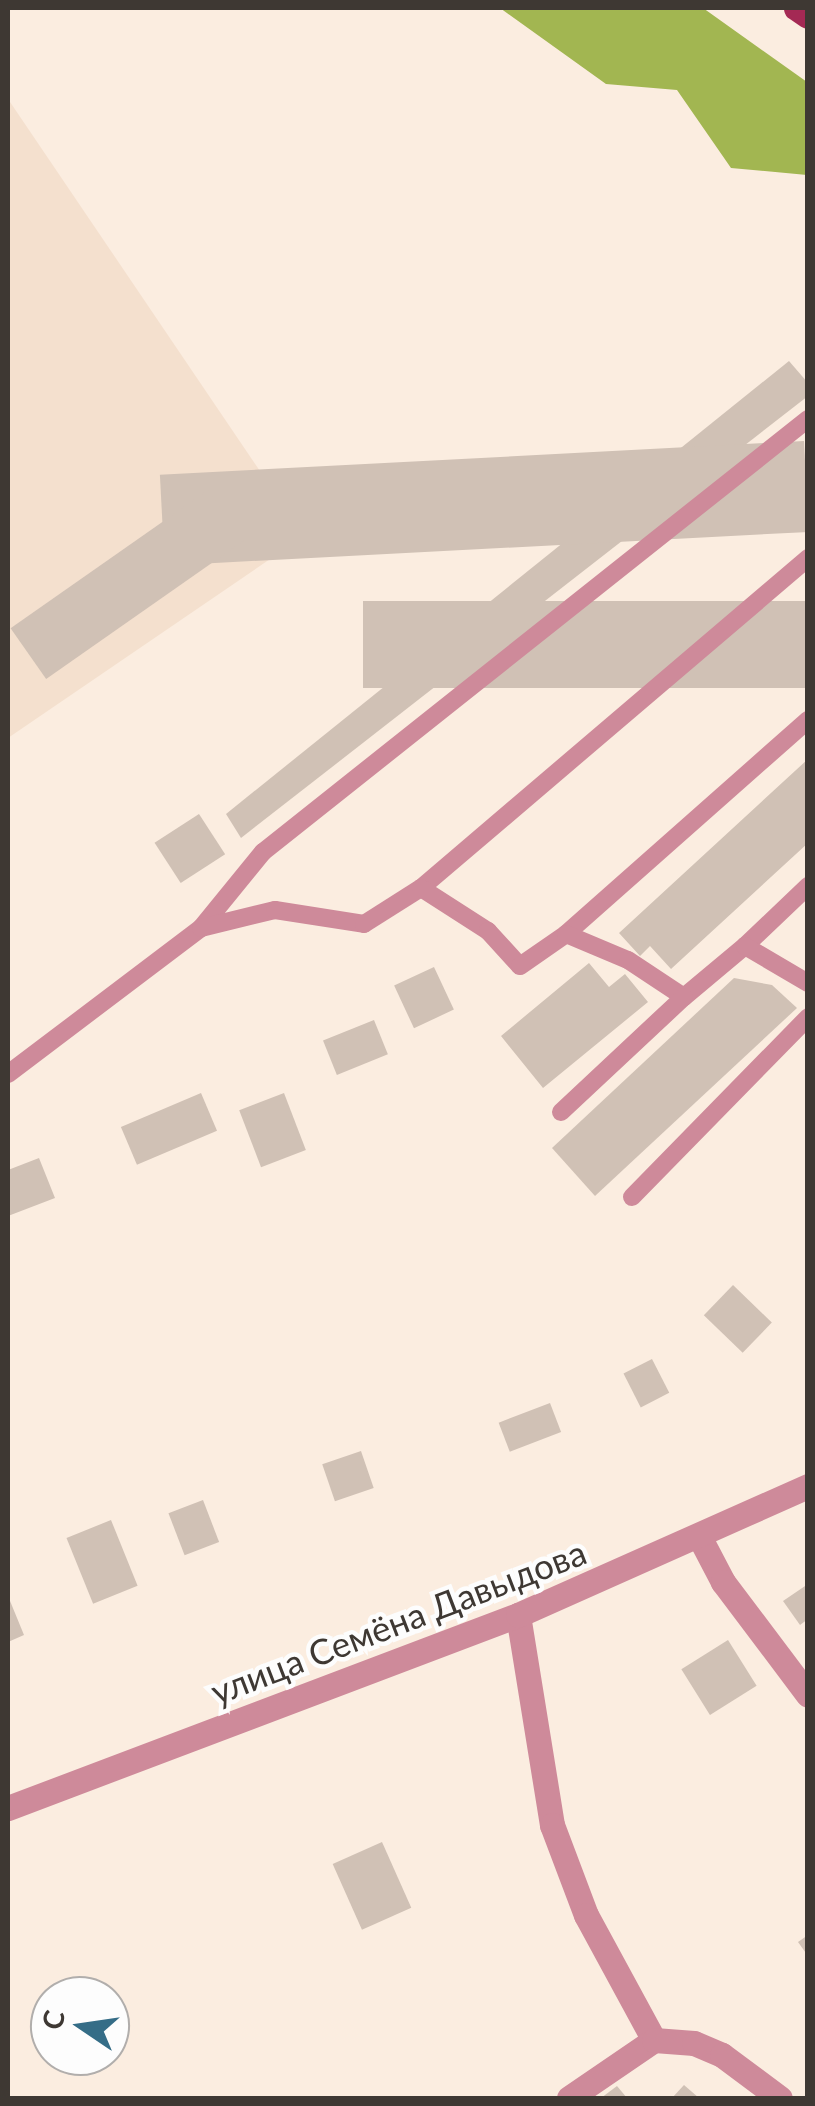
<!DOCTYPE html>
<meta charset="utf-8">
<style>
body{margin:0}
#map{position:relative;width:815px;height:2106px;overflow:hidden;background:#fbede0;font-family:Lato,sans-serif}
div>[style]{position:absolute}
.built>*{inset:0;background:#f4e0ce}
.forest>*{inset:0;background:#a2b651}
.building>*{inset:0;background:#d0c1b5;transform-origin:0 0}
.service>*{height:18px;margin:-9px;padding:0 9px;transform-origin:9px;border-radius:9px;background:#ce8a9a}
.minor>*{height:25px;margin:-12.5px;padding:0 12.5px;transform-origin:12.5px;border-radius:12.5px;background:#ce8a9a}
.primary>*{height:25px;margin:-12.5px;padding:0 12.5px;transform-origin:12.5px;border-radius:12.5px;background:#a42954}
span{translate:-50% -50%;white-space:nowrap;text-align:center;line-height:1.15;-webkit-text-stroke:9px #fdfdfd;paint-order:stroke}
.street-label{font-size:35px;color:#3e3833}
.frame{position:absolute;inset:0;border:10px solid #3e3833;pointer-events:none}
.north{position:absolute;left:30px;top:1976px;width:100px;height:100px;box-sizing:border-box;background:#fdfdfd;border:2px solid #b1aeac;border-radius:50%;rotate:283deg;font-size:28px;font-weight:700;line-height:40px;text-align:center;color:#3e3833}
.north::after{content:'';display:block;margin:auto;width:35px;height:45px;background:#356d87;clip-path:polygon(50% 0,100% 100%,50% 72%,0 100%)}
</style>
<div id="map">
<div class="built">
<div style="clip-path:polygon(8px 99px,304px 536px,8px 738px)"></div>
</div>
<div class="forest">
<div style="clip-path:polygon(500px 8px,703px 8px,807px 82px,807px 175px,731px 168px,677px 90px,606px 84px)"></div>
</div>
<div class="building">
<div style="clip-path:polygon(789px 361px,808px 383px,808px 396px,241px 838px,226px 814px)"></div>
<div style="left:804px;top:441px;width:91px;height:645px;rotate:87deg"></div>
<div style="left:208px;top:490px;width:62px;height:241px;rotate:55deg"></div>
<div style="left:808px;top:601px;width:87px;height:445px;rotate:90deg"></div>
<div style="clip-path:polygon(808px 759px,808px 843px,671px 969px,650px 946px,640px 956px,619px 933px)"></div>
<div style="left:199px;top:814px;width:48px;height:53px;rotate:57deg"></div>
<div style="clip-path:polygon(589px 963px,609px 987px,625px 974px,648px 1002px,543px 1088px,501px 1036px)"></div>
<div style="left:434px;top:967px;width:47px;height:44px;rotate:65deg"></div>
<div style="clip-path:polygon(734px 978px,772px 985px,797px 1008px,595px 1196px,552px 1148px)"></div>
<div style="left:374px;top:1020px;width:37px;height:55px;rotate:68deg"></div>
<div style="left:201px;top:1093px;width:41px;height:87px;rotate:67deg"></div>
<div style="left:284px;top:1093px;width:61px;height:48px;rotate:69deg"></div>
<div style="clip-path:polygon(39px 1158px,55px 1198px,8px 1216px,8px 1170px)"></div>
<div style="left:733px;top:1285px;width:54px;height:42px;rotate:44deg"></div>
<div style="left:652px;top:1359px;width:38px;height:32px;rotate:63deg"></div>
<div style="left:550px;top:1403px;width:31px;height:55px;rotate:69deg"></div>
<div style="left:361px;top:1451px;width:39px;height:41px;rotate:71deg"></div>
<div style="left:203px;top:1500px;width:45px;height:37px;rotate:69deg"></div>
<div style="left:111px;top:1520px;width:71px;height:48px;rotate:68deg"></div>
<div style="clip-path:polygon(808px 1584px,808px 1619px,800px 1625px,783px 1601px)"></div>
<div style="clip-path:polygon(8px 1596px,24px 1635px,8px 1642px)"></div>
<div style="left:728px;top:1640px;width:54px;height:55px;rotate:58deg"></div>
<div style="left:382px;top:1842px;width:72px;height:54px;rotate:66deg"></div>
<div style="clip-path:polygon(808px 1935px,808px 1956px,798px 1942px)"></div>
<div style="clip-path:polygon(684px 2085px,699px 2098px,672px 2098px)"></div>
<div style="clip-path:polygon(617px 2086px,627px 2098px,601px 2098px)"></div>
</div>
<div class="service">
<div style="left:421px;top:888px;width:509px;rotate:-40.45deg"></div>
<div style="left:201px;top:928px;width:98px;rotate:-50.8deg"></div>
<div style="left:263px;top:852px;width:696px;rotate:-38.47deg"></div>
<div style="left:566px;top:934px;width:323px;rotate:-41.5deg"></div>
<div style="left:745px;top:946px;width:87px;rotate:-43.6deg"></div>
<div style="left:8px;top:1074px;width:242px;rotate:-37.1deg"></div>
<div style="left:201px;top:928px;width:76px;rotate:-13.7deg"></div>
<div style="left:275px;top:910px;width:90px;rotate:8.9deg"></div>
<div style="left:364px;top:924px;width:67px;rotate:-32.3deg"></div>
<div style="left:421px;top:888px;width:80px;rotate:32.7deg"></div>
<div style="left:488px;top:931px;width:47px;rotate:47.6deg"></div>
<div style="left:520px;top:966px;width:56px;rotate:-34.8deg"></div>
<div style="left:566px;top:934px;width:67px;rotate:22.8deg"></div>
<div style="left:628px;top:960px;width:67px;rotate:33.5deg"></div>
<div style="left:684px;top:997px;width:80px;rotate:-39.9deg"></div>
<div style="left:745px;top:946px;width:73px;rotate:30.4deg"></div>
<div style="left:561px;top:1112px;width:168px;rotate:-43.1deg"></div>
<div style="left:632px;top:1197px;width:252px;rotate:-45.6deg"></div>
</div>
<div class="minor">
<div style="left:700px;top:1538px;width:50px;rotate:62.4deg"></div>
<div style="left:723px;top:1582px;width:141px;rotate:53deg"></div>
<div style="left:518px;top:1615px;width:213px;rotate:80.8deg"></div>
<div style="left:552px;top:1825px;width:96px;rotate:69.3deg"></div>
<div style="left:586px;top:1915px;width:142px;rotate:61.5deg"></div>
<div style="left:8px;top:1808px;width:545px;rotate:-20.73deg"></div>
<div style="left:518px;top:1615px;width:317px;rotate:-24deg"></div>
<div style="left:569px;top:2098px;width:103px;rotate:-34.3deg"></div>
<div style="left:654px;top:2040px;width:40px;rotate:4.3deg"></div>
<div style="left:694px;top:2043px;width:30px;rotate:23deg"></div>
<div style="left:722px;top:2055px;width:72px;rotate:36.6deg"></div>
</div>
<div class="primary">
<div style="left:796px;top:8px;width:14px;rotate:34deg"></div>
</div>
<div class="street-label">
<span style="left:398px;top:1621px;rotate:-21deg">улица Семёна Давыдова</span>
</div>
<div class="frame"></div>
<div class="north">С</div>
</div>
